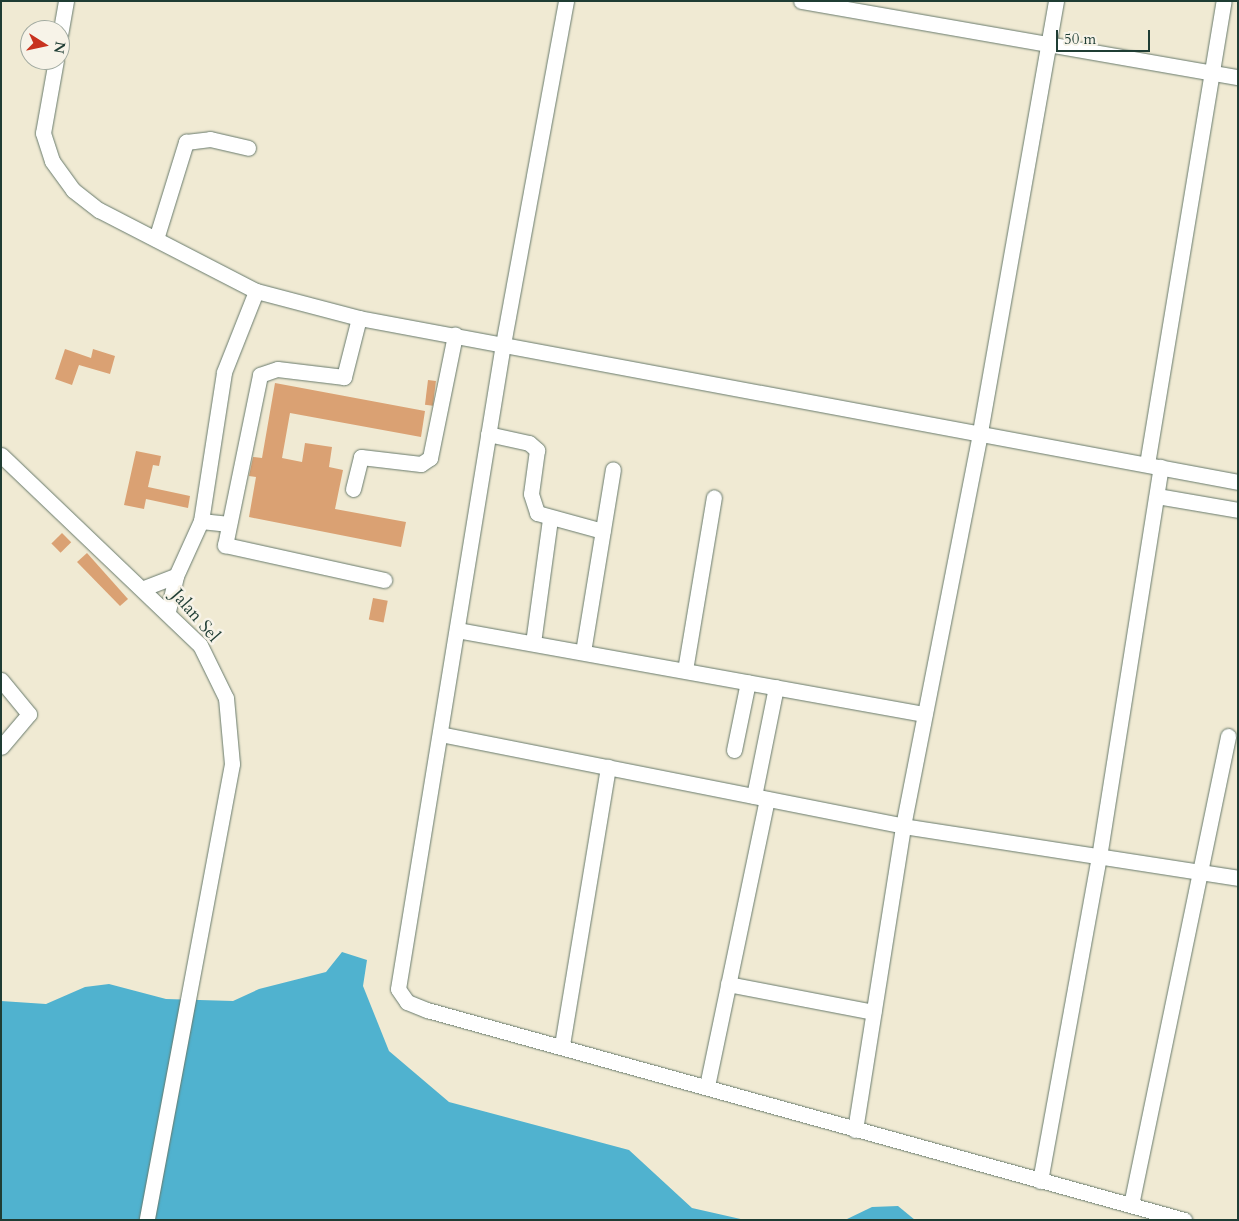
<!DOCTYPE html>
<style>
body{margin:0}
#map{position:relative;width:1239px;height:1221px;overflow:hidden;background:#f0ead3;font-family:Cardo,serif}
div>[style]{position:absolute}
.water>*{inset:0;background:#50b2cf}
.building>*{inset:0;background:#daa173;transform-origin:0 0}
.roads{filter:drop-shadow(0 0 1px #687a6c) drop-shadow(0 0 1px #687a6c)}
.minor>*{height:15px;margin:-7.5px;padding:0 7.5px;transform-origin:7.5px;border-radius:7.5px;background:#fff}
span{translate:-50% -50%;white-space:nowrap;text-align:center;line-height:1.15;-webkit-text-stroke:5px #f7f3e8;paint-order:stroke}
.street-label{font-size:18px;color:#1f3d34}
.frame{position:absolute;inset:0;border:2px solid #1f3d34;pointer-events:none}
.north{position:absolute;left:20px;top:20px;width:50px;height:50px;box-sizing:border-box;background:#f7f3e8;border:1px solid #a1aaa0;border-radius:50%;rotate:100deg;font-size:14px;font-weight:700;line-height:20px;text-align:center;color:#1f3d34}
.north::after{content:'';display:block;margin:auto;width:18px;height:22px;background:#c8321e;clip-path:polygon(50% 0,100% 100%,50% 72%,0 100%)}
.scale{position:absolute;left:1056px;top:30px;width:94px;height:22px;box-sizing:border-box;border:2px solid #1f3d34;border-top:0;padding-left:6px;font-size:15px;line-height:18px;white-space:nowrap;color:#1f3d34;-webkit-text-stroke:4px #f7f3e8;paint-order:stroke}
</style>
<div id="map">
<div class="water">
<div style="clip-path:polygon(342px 952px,367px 960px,363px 986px,389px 1051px,449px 1102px,629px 1150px,692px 1208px,745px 1220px,1px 1220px,1px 1001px,46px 1004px,85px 987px,109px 984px,166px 999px,233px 1001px,259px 989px,326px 972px)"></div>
<div style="clip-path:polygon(898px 1206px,915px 1220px,845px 1220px,872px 1207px)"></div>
</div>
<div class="building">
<div style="clip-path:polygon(65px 349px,91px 358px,93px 349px,115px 356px,110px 374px,79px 365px,72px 385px,55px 379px)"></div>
<div style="left:428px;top:380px;width:8px;height:25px;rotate:7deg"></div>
<div style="clip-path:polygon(275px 383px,425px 411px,421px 437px,290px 413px,282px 458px,302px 462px,305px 443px,332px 447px,329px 467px,343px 470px,335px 509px,406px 522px,401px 547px,249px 517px,256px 477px,249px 476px,253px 457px,262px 458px)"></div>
<div style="clip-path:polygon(136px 451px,161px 456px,159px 466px,153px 465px,148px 487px,190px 496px,188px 508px,146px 499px,144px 509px,124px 505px)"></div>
<div style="left:62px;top:533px;width:13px;height:15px;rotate:45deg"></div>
<div style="clip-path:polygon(87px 553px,128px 599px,120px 606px,77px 562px)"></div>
<div style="left:373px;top:598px;width:15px;height:22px;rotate:11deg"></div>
</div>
<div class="roads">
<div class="minor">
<div style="left:566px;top:1px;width:349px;rotate:100.4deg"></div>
<div style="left:503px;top:344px;width:653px;rotate:99.25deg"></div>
<div style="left:398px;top:989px;width:16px;rotate:55deg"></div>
<div style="left:407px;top:1002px;width:22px;rotate:22deg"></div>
<div style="left:427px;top:1010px;width:786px;rotate:15.5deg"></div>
<div style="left:801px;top:1px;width:444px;rotate:9.9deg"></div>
<div style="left:60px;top:35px;width:35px;rotate:-80deg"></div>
<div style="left:56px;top:60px;width:74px;rotate:100.1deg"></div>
<div style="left:43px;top:133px;width:29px;rotate:72deg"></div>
<div style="left:52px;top:161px;width:36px;rotate:54deg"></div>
<div style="left:73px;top:190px;width:33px;rotate:38deg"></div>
<div style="left:99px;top:210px;width:177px;rotate:27.3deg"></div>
<div style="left:256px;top:291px;width:106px;rotate:14.7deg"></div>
<div style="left:359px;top:318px;width:894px;rotate:10.57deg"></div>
<div style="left:156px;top:239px;width:102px;rotate:-72.8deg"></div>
<div style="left:186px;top:142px;width:24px;rotate:-7deg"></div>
<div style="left:210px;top:139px;width:39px;rotate:13deg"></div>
<div style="left:359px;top:318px;width:61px;rotate:104.3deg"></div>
<div style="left:344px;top:377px;width:67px;rotate:-173.2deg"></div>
<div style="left:277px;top:369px;width:18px;rotate:161deg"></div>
<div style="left:260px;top:375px;width:174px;rotate:101.6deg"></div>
<div style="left:225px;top:545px;width:163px;rotate:12.4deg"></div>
<div style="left:488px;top:434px;width:42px;rotate:12.4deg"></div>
<div style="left:529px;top:443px;width:11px;rotate:41deg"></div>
<div style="left:537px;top:450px;width:44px;rotate:97.8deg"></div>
<div style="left:531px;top:494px;width:20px;rotate:72deg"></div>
<div style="left:537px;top:513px;width:68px;rotate:15.3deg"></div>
<div style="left:1px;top:455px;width:275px;rotate:43.7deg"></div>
<div style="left:200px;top:645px;width:59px;rotate:63.9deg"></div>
<div style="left:226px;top:698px;width:66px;rotate:84.8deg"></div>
<div style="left:232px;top:764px;width:464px;rotate:100.6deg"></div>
<div style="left:1147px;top:464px;width:469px;rotate:-80.6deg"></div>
<div style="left:353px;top:489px;width:33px;rotate:-76deg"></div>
<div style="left:361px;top:457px;width:60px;rotate:6.7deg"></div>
<div style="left:421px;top:464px;width:11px;rotate:-34deg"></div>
<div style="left:430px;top:458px;width:126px;rotate:-78.5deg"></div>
<div style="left:1157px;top:496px;width:82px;rotate:9.8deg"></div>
<div style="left:201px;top:521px;width:28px;rotate:6deg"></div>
<div style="left:144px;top:588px;width:34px;rotate:-21deg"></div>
<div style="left:168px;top:611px;width:36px;rotate:-77deg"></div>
<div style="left:176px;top:576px;width:60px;rotate:-65.6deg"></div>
<div style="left:201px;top:521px;width:151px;rotate:-81.2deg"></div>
<div style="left:224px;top:372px;width:87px;rotate:-68.4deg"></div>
<div style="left:457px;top:630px;width:475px;rotate:10.2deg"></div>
<div style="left:533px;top:643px;width:125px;rotate:-82.2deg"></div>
<div style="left:583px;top:652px;width:185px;rotate:-80.7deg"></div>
<div style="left:685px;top:670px;width:175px;rotate:-80.5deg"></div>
<div style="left:1px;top:680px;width:44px;rotate:50.5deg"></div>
<div style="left:29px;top:714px;width:43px;rotate:130.3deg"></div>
<div style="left:440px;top:734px;width:472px;rotate:11.2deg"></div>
<div style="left:903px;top:826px;width:339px;rotate:8.8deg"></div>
<div style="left:734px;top:750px;width:69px;rotate:-78.4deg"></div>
<div style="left:754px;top:796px;width:111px;rotate:-78.6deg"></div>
<div style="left:728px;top:984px;width:148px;rotate:10.9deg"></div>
<div style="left:562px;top:1045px;width:282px;rotate:-80.6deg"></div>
<div style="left:707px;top:1086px;width:293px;rotate:-78.2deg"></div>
<div style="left:855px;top:1130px;width:308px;rotate:-81deg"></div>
<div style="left:903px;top:826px;width:401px;rotate:-78.9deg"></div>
<div style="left:980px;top:432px;width:438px;rotate:-80deg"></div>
<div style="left:1040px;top:1181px;width:329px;rotate:-79.7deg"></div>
<div style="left:1099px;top:857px;width:395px;rotate:-81deg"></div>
<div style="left:1131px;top:1205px;width:479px;rotate:-78.3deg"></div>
</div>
</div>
<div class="street-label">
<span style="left:195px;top:616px;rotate:49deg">Jalan Sel</span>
</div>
<div class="frame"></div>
<div class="north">N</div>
<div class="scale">50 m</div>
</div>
